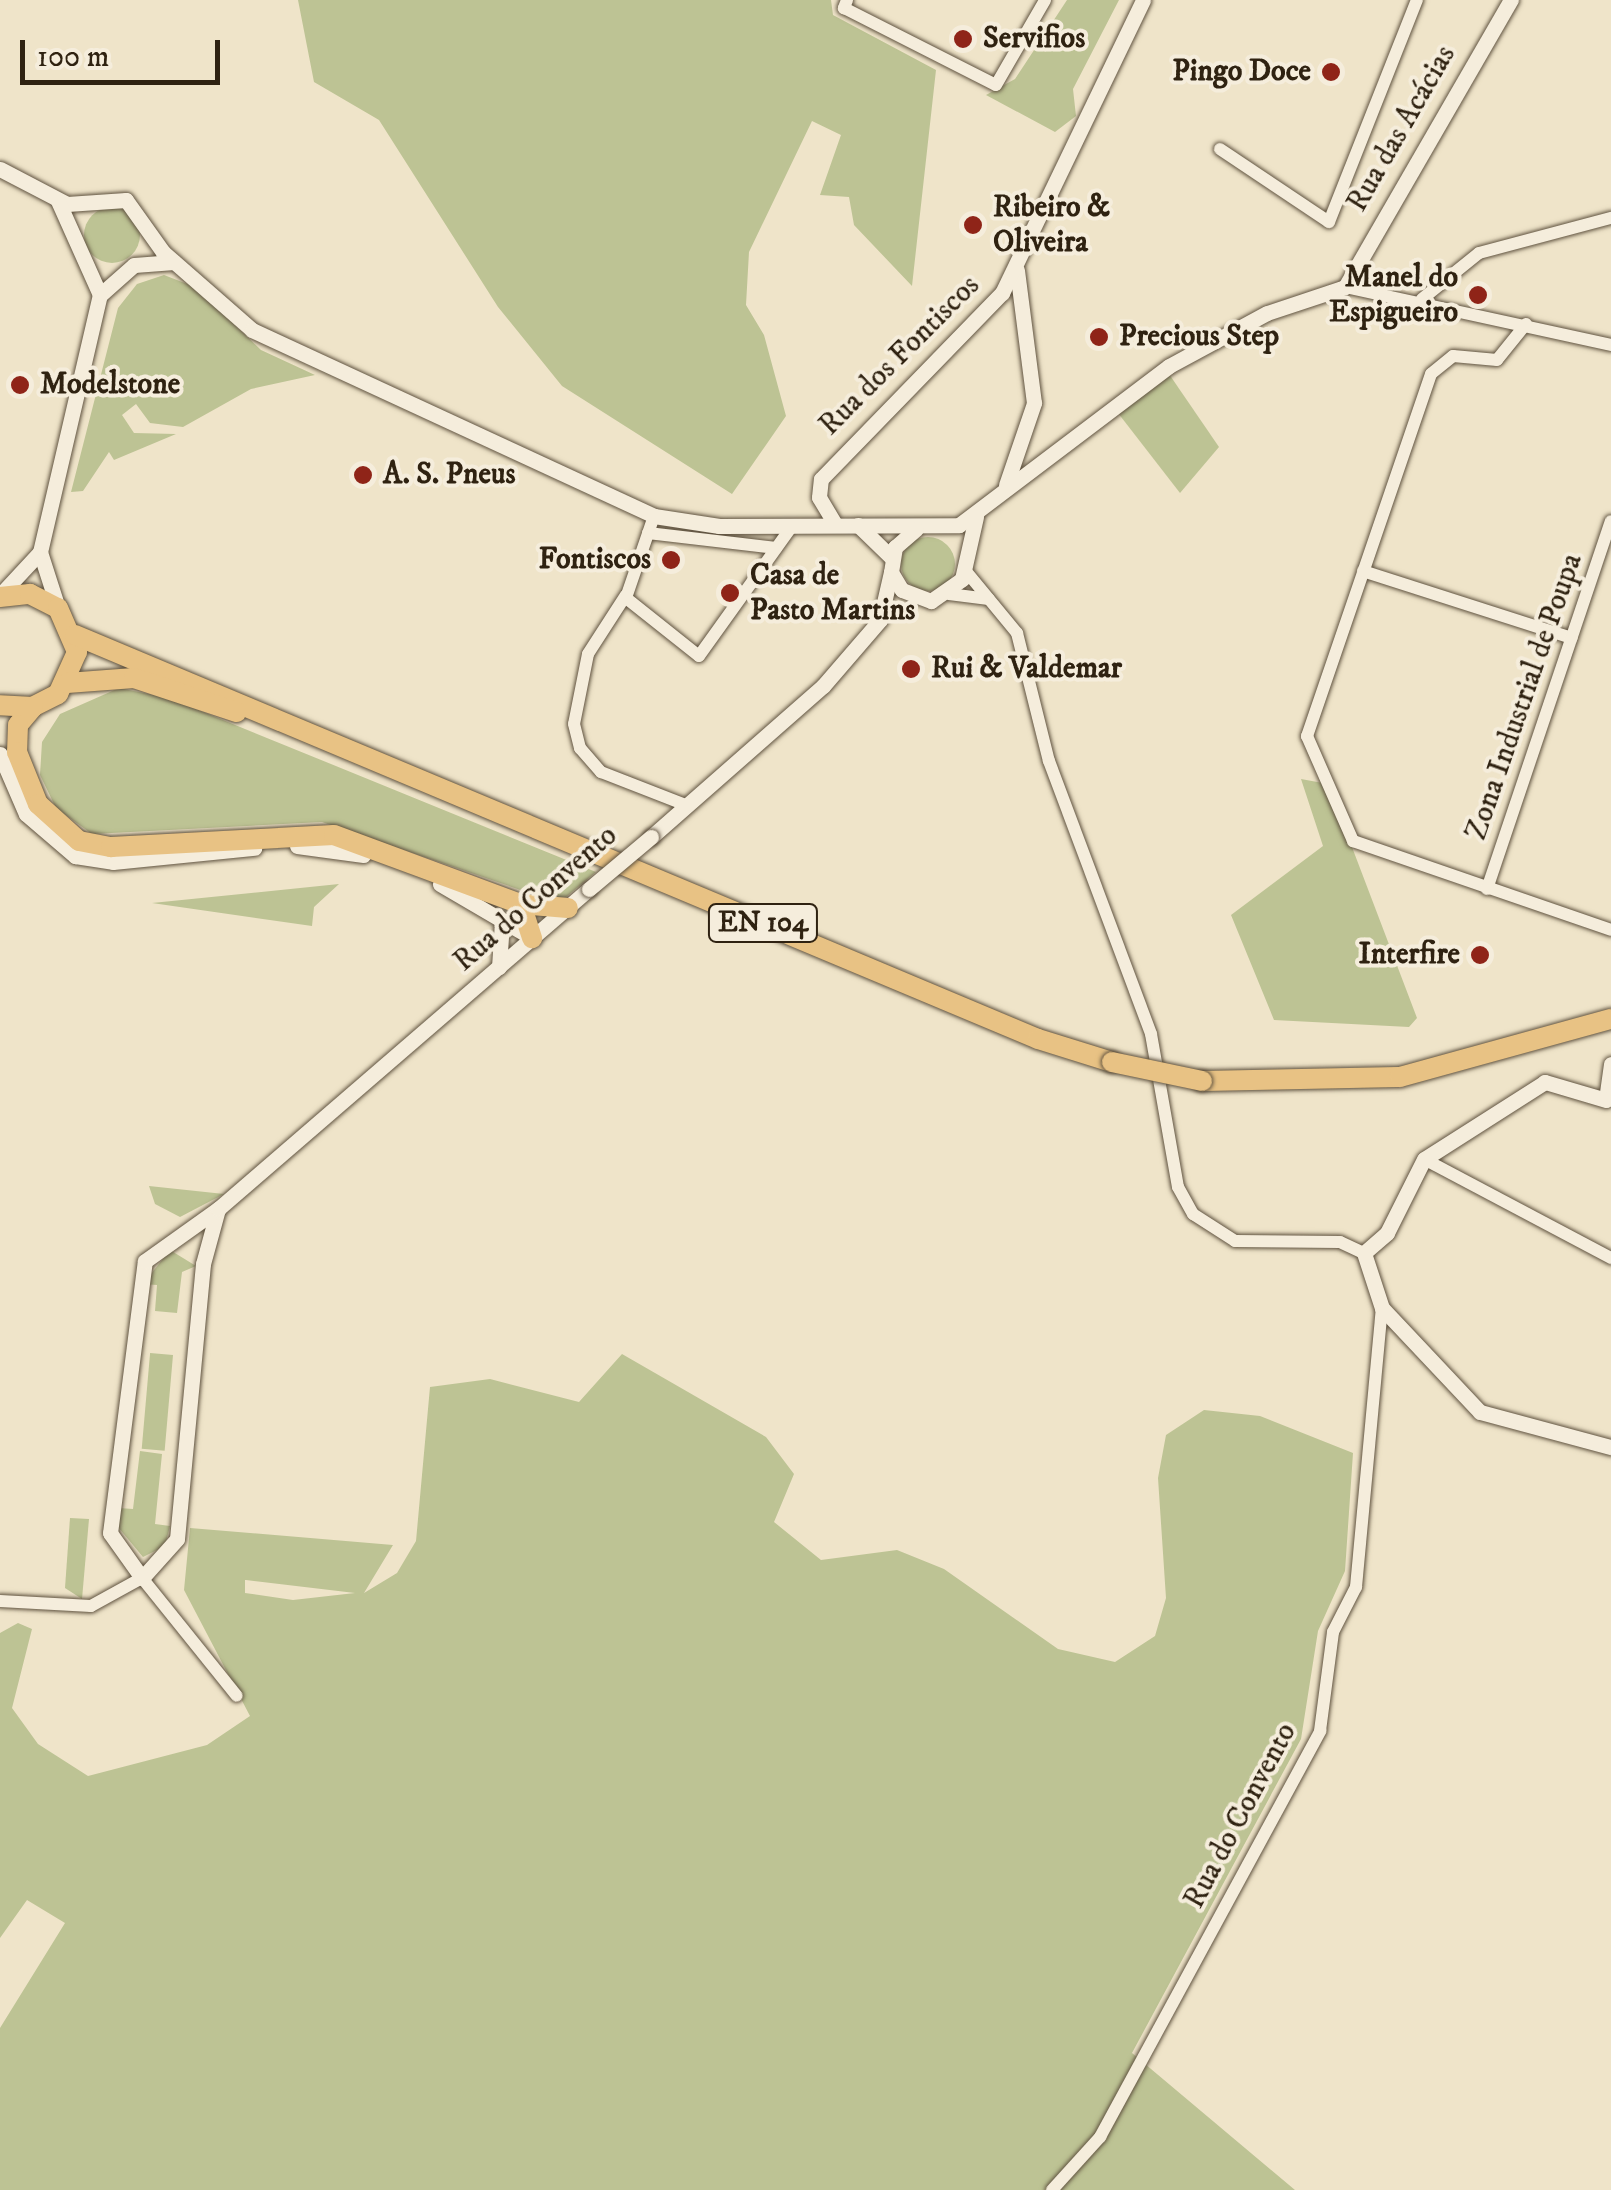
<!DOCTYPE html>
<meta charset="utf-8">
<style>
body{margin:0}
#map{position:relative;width:1611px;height:2190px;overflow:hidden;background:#efe4c9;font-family:"IM FELL DW Pica",serif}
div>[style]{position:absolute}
.green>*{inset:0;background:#bdc394;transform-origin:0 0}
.round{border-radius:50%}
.roads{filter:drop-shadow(0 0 2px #5f523f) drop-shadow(0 0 2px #5f523f)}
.minor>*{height:12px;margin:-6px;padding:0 6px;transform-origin:6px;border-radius:6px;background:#f5eddc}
.tertiary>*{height:15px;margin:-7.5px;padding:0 7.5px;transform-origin:7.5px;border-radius:7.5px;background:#f5eddc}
.primary>*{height:20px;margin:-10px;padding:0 10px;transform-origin:10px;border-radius:10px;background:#e8c284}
.bridges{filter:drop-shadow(0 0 2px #5f523f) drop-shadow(0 0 2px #5f523f)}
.tertiary-bridge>*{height:15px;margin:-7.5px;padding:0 7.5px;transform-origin:7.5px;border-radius:7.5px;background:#f5eddc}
.primary-bridge>*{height:20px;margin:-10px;padding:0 10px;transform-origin:10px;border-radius:10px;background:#e8c284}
.dots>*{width:28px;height:28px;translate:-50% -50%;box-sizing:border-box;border:5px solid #f5eddc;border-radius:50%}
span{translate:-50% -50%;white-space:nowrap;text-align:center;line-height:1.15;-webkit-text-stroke:8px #f5eddc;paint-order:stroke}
.shield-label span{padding:2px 8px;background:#f5eddc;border:2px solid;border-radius:8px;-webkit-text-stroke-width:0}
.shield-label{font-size:28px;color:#2f2211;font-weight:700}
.poi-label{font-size:30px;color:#2f2211;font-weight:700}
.left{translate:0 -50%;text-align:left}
.right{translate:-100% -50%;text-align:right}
.street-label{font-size:30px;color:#2f2211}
.scale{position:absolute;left:20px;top:40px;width:200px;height:45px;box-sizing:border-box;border:5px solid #2f2211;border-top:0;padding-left:12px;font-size:30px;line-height:35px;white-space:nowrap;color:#2f2211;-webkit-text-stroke:8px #f5eddc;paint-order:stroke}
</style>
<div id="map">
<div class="green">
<div style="clip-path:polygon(298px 0,831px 0,833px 15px,936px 70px,912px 286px,854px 225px,849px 197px,820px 195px,841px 135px,812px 121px,749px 252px,746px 305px,764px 335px,786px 416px,732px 494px,562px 386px,498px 307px,379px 120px,314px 82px)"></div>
<div style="clip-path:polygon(1067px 0,1119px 0,1073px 89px,1076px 116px,1055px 132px,986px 95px,1015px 79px)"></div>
<div class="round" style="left:84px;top:207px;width:56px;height:56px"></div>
<div style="clip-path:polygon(164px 275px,195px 287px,261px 350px,315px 375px,251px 389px,183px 427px,150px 423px,136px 404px,122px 415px,134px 433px,176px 434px,114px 460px,109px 452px,83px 491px,71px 492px,118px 308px,137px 284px)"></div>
<div style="clip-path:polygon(1169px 374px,1219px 447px,1180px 493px,1118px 413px)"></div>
<div class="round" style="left:901px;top:537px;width:54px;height:54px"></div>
<div style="clip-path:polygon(119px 688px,169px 698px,596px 872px,566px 897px,547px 899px,322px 822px,92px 834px,56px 808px,40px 775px,42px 742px,60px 714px)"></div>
<div style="clip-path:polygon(1301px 779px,1328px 784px,1417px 1018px,1409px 1027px,1274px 1020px,1231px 915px,1323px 846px)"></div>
<div style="clip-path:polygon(339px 884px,314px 907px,312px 926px,152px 903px)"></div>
<div style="clip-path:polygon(149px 1186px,224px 1194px,180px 1217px,155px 1204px)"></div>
<div style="clip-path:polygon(170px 1250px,196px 1266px,182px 1272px,177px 1313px,155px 1311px,157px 1285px,143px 1284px)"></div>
<div style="clip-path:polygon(evenodd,622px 1354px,766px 1437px,794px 1474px,774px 1522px,821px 1560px,897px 1550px,944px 1569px,1058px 1649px,1115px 1662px,1155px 1636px,1166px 1598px,1158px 1478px,1166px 1435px,1204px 1410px,1260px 1416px,1353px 1453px,1345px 1571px,1318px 1631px,1301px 1739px,1132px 2053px,1295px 2190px,0 2190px,0 2028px,65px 1923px,27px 1900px,0 1938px,0 1633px,18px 1623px,32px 1629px,12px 1708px,38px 1744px,88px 1776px,207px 1745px,250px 1716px,184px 1590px,190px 1528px,393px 1545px,364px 1593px,397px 1573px,416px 1541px,430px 1387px,490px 1379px,579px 1402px,622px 1354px,245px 1580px,246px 1580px,355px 1593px,293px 1600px,245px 1593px,245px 1580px)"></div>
<div style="left:173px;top:1355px;width:96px;height:23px;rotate:95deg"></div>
<div style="clip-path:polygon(140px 1451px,162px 1454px,155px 1524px,170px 1526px,165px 1546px,143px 1557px,118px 1527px,119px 1508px,133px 1509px)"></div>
<div style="clip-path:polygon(70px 1518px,89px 1519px,82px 1599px,65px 1588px)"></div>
</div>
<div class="roads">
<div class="minor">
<div style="left:847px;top:0;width:9px;rotate:111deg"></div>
<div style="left:844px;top:8px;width:170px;rotate:26.9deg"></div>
<div style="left:996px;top:85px;width:98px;rotate:-60deg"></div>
<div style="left:1220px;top:149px;width:131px;rotate:33.8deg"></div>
<div style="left:1329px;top:222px;width:239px;rotate:-68.4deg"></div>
<div style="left:1345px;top:287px;width:272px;rotate:12.3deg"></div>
<div style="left:1422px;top:299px;width:73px;rotate:-38.9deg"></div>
<div style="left:1479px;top:253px;width:137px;rotate:-14.9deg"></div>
<div style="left:1526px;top:324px;width:46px;rotate:128.9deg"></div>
<div style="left:1497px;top:360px;width:44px;rotate:-174.8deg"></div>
<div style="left:1453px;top:356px;width:28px;rotate:141deg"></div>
<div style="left:1431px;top:374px;width:383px;rotate:108.9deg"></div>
<div style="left:1307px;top:736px;width:115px;rotate:66.3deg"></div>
<div style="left:1353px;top:841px;width:273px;rotate:19deg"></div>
<div style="left:654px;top:516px;width:87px;rotate:108.9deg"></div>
<div style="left:626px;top:598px;width:93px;rotate:38.5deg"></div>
<div style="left:699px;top:656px;width:160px;rotate:-54.4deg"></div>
<div style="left:648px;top:533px;width:129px;rotate:6.7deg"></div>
<div style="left:965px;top:570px;width:82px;rotate:50.5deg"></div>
<div style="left:1017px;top:633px;width:132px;rotate:76deg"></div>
<div style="left:1049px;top:761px;width:291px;rotate:69.5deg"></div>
<div style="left:1151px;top:1034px;width:155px;rotate:80deg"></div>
<div style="left:1178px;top:1187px;width:31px;rotate:61deg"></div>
<div style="left:1193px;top:1214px;width:50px;rotate:32.7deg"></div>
<div style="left:1235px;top:1241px;width:105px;rotate:0.5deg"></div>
<div style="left:1340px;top:1242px;width:26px;rotate:25deg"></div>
<div style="left:1363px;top:571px;width:219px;rotate:17.8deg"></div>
<div style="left:949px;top:594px;width:40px;rotate:7.1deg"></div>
<div style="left:626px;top:595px;width:70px;rotate:122.8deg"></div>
<div style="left:588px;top:654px;width:71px;rotate:101.3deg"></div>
<div style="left:574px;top:724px;width:25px;rotate:76deg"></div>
<div style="left:580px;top:748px;width:32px;rotate:49deg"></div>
<div style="left:601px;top:772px;width:93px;rotate:21.3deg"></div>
<div style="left:1487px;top:889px;width:388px;rotate:-71.4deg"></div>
<div style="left:1424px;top:1159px;width:212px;rotate:27.9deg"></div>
<div style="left:0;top:1601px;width:91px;rotate:3.1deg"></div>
<div style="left:91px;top:1606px;width:58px;rotate:-28.8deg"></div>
<div style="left:142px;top:1578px;width:151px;rotate:51.2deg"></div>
<div style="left:1052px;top:2190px;width:72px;rotate:-47.8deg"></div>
<div style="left:1100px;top:2137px;width:462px;rotate:-61.5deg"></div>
<div style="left:1320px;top:1731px;width:100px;rotate:-82.5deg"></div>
<div style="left:1333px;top:1632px;width:51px;rotate:-62.9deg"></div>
<div style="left:1356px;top:1587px;width:280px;rotate:-84.7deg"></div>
</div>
<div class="tertiary">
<div style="left:0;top:169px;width:76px;rotate:27.6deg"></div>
<div style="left:67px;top:204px;width:59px;rotate:-3.9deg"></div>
<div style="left:126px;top:200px;width:64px;rotate:54.6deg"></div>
<div style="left:163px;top:252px;width:118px;rotate:41.2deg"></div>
<div style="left:252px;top:330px;width:443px;rotate:24.8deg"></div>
<div style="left:654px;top:516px;width:66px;rotate:8.7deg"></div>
<div style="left:719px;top:526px;width:240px;rotate:-0.2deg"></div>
<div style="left:959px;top:525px;width:263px;rotate:-37.1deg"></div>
<div style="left:1169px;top:366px;width:111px;rotate:-28.4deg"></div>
<div style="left:1267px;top:313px;width:82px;rotate:-18.4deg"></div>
<div style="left:1345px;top:287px;width:332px;rotate:-60deg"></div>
<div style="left:58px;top:201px;width:103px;rotate:65.9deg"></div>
<div style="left:1006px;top:485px;width:87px;rotate:-71.1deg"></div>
<div style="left:1034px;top:403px;width:134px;rotate:-97.3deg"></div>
<div style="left:835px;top:524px;width:31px;rotate:-121deg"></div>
<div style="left:819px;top:497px;width:18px;rotate:-84deg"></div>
<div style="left:821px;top:479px;width:260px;rotate:-45.8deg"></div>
<div style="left:1002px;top:293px;width:325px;rotate:-64.3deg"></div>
<div style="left:858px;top:525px;width:46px;rotate:44.1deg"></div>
<div style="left:916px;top:529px;width:28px;rotate:139deg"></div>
<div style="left:895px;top:547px;width:25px;rotate:99deg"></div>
<div style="left:891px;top:572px;width:21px;rotate:59deg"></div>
<div style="left:902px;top:590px;width:31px;rotate:21deg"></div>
<div style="left:931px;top:601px;width:38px;rotate:-35deg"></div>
<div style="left:962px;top:579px;width:64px;rotate:-77.3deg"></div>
<div style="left:0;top:595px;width:59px;rotate:-47.1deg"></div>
<div style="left:58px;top:608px;width:59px;rotate:-107.8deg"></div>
<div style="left:40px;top:552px;width:264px;rotate:-76.9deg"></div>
<div style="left:100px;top:295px;width:45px;rotate:-41.4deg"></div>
<div style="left:134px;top:265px;width:40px;rotate:-4.3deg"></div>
<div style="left:0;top:754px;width:65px;rotate:66.6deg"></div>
<div style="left:26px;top:814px;width:65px;rotate:40.6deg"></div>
<div style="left:75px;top:856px;width:38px;rotate:9deg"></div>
<div style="left:113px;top:862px;width:142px;rotate:-5.7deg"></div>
<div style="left:651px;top:837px;width:229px;rotate:-41.3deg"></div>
<div style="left:823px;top:686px;width:87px;rotate:-49.2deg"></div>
<div style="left:880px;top:620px;width:49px;rotate:-77.1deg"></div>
<div style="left:297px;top:846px;width:67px;rotate:7.8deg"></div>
<div style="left:440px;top:884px;width:107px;rotate:30.4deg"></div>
<div style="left:499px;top:967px;width:45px;rotate:-86.2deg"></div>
<div style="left:1611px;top:1064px;width:36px;rotate:98deg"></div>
<div style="left:1606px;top:1100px;width:64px;rotate:-163.6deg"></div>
<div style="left:1545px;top:1082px;width:143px;rotate:147.5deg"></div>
<div style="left:1424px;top:1159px;width:83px;rotate:116.6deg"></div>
<div style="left:1387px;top:1233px;width:30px;rotate:139deg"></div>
<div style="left:1364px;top:1253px;width:58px;rotate:71.9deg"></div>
<div style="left:1382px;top:1308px;width:143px;rotate:46.7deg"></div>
<div style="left:1480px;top:1412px;width:136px;rotate:15deg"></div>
<div style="left:218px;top:1209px;width:57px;rotate:105.3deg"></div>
<div style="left:203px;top:1264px;width:276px;rotate:95.4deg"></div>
<div style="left:177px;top:1539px;width:52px;rotate:131.9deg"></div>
<div style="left:142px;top:1578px;width:55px;rotate:-125.4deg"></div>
<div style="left:110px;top:1533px;width:274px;rotate:-82.7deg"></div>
<div style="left:145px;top:1261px;width:90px;rotate:-35.5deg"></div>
<div style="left:218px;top:1209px;width:490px;rotate:-40.8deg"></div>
</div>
<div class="primary">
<div style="left:0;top:597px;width:30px;rotate:-6deg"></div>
<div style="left:30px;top:594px;width:31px;rotate:27deg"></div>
<div style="left:58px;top:608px;width:48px;rotate:66.6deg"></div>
<div style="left:77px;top:652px;width:46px;rotate:114.3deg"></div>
<div style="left:58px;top:694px;width:28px;rotate:153deg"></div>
<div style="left:33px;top:707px;width:33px;rotate:-177deg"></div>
<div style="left:75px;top:635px;width:1044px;rotate:22.76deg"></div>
<div style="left:1038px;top:1039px;width:77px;rotate:17.3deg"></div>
<div style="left:67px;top:683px;width:67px;rotate:-4.3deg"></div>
<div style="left:134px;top:678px;width:108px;rotate:18.4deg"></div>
<div style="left:33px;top:707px;width:23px;rotate:130deg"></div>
<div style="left:18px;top:725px;width:27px;rotate:92deg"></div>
<div style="left:17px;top:752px;width:56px;rotate:68deg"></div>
<div style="left:38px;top:804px;width:55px;rotate:42.1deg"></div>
<div style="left:79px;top:841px;width:33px;rotate:11deg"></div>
<div style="left:111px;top:847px;width:223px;rotate:-3.1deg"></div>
<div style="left:334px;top:835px;width:199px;rotate:20.3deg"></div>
<div style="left:521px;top:904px;width:47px;rotate:4.9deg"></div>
<div style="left:521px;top:904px;width:36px;rotate:72deg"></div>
<div style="left:1202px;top:1081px;width:198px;rotate:-1.2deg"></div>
<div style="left:1400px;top:1077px;width:219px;rotate:-15.4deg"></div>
</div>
</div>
<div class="bridges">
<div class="tertiary-bridge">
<div style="left:589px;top:889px;width:81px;rotate:-40deg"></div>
</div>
<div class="primary-bridge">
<div style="left:1112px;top:1062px;width:92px;rotate:11.9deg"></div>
</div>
</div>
<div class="dots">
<div style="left:963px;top:39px;background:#8f2418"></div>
<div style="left:1331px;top:72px;background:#8f2418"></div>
<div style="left:973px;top:225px;background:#8f2418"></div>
<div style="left:1478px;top:295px;background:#8f2418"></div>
<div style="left:1099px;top:337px;background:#8f2418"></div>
<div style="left:20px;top:385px;background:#8f2418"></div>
<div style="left:363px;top:475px;background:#8f2418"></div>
<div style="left:671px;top:560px;background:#8f2418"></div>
<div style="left:730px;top:593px;background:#8f2418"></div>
<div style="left:911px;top:669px;background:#8f2418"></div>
<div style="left:1480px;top:955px;background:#8f2418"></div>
</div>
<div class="shield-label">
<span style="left:763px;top:923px">EN 104</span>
</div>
<div class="poi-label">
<span class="left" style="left:983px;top:39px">Servifios</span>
<span class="right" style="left:1311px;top:72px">Pingo Doce</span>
<span class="left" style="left:993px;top:225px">Ribeiro &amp;<br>Oliveira</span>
<span class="right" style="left:1458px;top:295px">Manel do<br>Espigueiro</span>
<span class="left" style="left:1119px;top:337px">Precious Step</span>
<span class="left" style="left:40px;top:385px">Modelstone</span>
<span class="left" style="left:383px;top:475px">A. S. Pneus</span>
<span class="right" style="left:651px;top:560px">Fontiscos</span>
<span class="left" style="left:750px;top:593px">Casa de<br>Pasto Martins</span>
<span class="left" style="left:931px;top:669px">Rui &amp; Valdemar</span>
<span class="right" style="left:1460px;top:955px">Interfire</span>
</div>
<div class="street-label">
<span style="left:1402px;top:129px;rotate:-60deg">Rua das Acácias</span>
<span style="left:900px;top:356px;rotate:-45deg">Rua dos Fontiscos</span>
<span style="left:1525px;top:697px;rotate:-71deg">Zona Industrial de Poupa</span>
<span style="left:536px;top:899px;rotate:-41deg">Rua do Convento</span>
<span style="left:1241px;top:1816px;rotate:-62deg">Rua do Convento</span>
</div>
<div class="scale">100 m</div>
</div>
